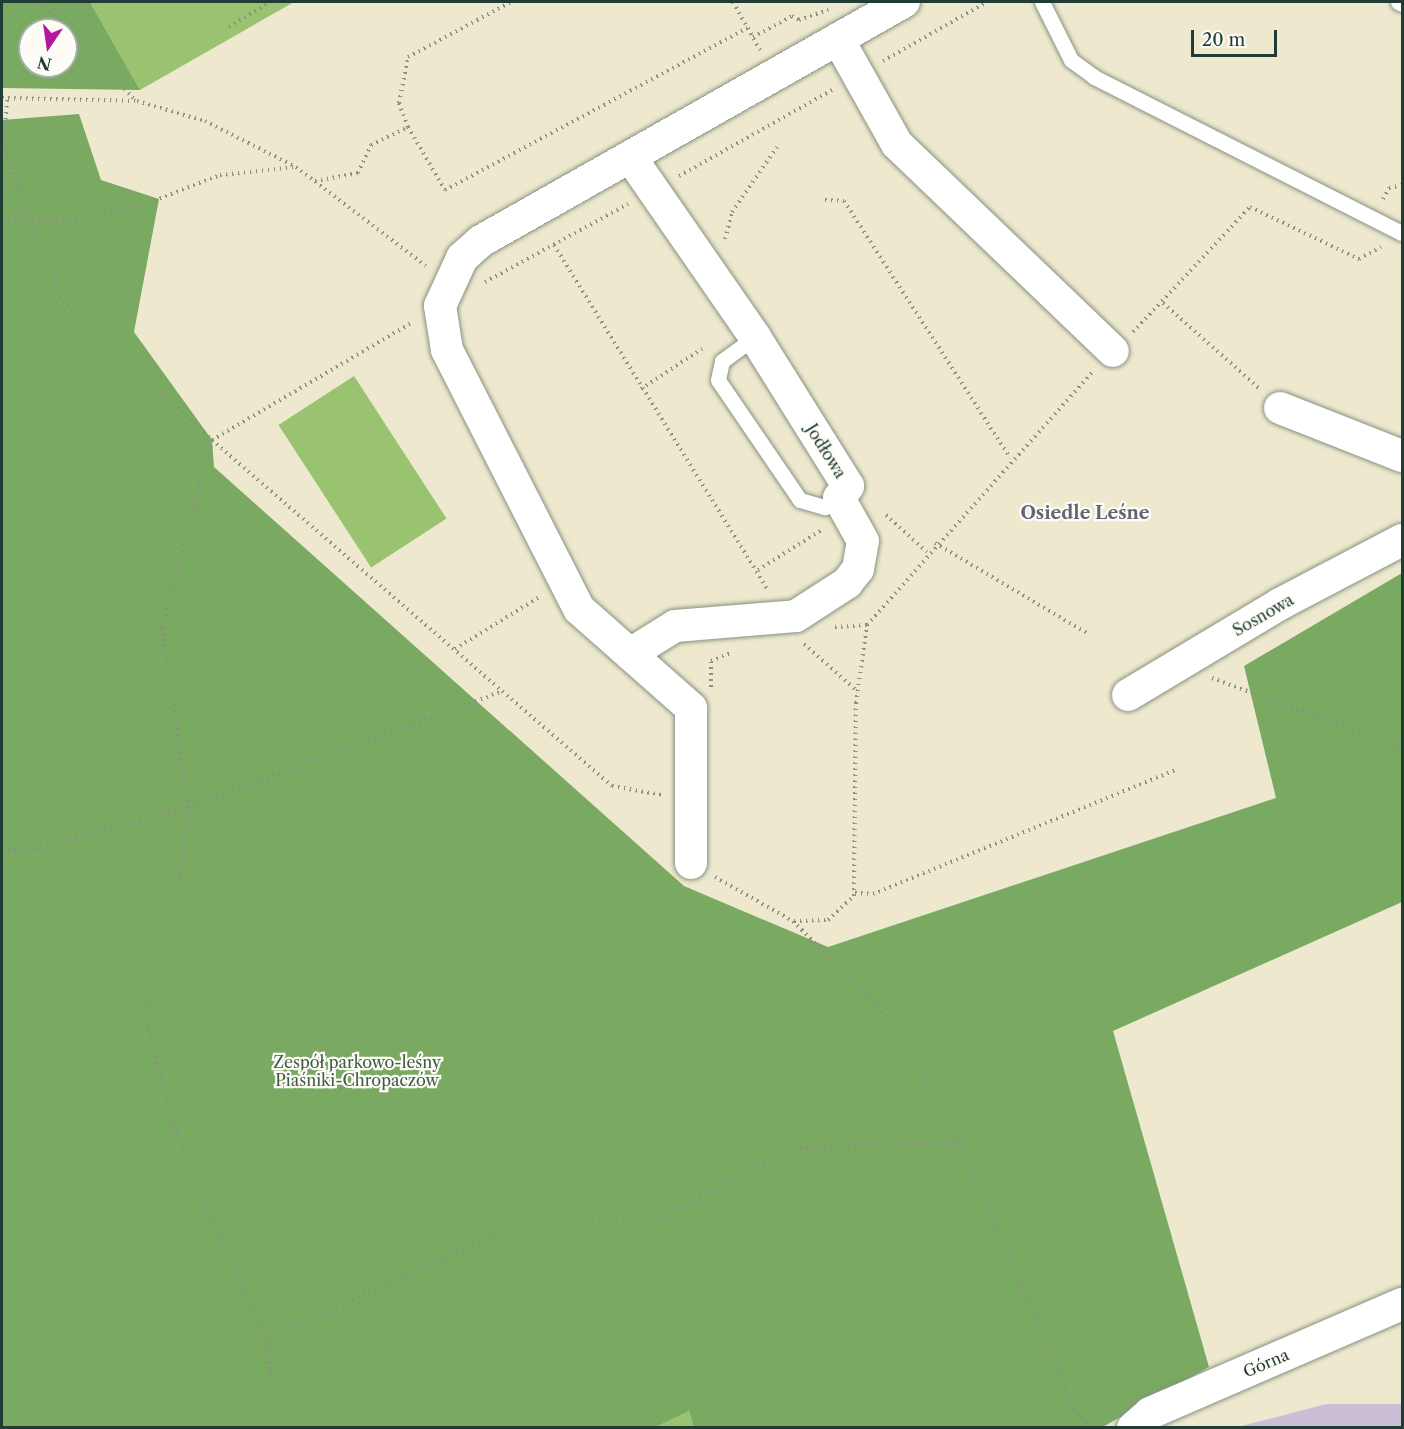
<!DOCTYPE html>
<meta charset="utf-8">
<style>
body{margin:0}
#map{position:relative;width:1404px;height:1429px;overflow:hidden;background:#eee9ce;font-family:"Libre Caslon Text",serif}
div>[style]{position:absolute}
.industrial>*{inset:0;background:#cabfd7}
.green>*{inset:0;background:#99c370;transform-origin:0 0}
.forest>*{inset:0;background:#7aa962}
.path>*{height:4px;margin-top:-2px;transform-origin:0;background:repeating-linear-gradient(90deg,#869381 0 1.5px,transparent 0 6px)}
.roads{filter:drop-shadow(0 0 2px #869381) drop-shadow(0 0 2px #869381)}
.service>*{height:15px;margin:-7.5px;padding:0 7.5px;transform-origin:7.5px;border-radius:7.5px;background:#fff}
.minor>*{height:32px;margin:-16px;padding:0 16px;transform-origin:16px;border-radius:16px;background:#fff}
span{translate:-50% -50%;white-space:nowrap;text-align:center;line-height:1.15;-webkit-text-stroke:4.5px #fdfcf7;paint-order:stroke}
.street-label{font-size:16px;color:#1f3d34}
.park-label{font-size:16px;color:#3e5e43}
.neighbourhood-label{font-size:18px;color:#626574;font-weight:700}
.frame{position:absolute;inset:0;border:3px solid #1f3d34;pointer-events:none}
.north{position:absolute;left:18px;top:18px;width:60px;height:60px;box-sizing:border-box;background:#fdfcf7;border:2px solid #a4b0a9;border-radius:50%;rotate:193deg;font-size:16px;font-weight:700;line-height:24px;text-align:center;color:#1f3d34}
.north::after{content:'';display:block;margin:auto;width:21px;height:27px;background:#b5179e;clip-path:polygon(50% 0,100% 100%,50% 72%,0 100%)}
.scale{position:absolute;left:1191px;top:30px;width:86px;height:27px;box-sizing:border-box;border:3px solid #1f3d34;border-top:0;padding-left:8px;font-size:18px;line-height:21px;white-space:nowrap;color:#1f3d34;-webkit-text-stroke:4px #fdfcf7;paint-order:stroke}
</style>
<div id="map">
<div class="industrial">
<div style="clip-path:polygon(1326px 1404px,1402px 1404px,1402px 1427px,1238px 1427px)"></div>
</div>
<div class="green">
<div style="clip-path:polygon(90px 2px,294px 2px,140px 90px)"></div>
<div style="left:354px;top:376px;width:170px;height:90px;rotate:57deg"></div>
<div style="clip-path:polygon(689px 1411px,694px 1427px,654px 1428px)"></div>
</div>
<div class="forest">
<div style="clip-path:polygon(evenodd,2px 2px,90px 2px,140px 90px,2px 88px,2px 2px,30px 30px,66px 30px,66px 66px,30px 66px,30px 30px)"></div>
<div style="clip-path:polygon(79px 114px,101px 180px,159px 199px,134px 332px,212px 440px,214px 467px,684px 886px,828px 947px,1276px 798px,1244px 666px,1402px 573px,1402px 902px,1113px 1031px,1209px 1367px,1101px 1428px,694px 1428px,689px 1411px,654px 1428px,2px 1428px,2px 120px)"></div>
</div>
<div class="path">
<div style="left:41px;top:2px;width:137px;rotate:46.2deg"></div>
<div style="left:733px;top:2px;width:55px;rotate:60.6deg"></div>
<div style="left:229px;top:27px;width:48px;rotate:-31.4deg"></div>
<div style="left:753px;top:37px;width:44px;rotate:-28.3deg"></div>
<div style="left:792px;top:16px;width:8px;rotate:30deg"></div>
<div style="left:799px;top:20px;width:31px;rotate:-19deg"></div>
<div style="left:883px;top:61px;width:120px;rotate:-29.6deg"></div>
<div style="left:2px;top:98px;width:135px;rotate:1.3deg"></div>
<div style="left:137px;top:101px;width:71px;rotate:16.4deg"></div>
<div style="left:205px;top:121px;width:102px;rotate:26.8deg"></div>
<div style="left:296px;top:167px;width:163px;rotate:37.3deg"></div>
<div style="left:7px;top:100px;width:45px;rotate:95.1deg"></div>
<div style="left:3px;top:145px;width:162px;rotate:69.8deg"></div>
<div style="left:59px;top:297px;width:209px;rotate:43.1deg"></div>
<div style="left:212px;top:440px;width:529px;rotate:40.86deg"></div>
<div style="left:612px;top:786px;width:51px;rotate:10.2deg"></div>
<div style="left:408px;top:127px;width:73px;rotate:59.6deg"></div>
<div style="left:445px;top:190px;width:343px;rotate:-28.2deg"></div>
<div style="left:679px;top:176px;width:176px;rotate:-29.3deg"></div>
<div style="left:315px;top:181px;width:44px;rotate:-10.5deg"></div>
<div style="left:358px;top:173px;width:31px;rotate:-65deg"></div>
<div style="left:371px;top:145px;width:41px;rotate:-25.9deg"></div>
<div style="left:408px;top:127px;width:26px;rotate:-111deg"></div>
<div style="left:399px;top:103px;width:47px;rotate:-78.9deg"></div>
<div style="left:408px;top:57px;width:117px;rotate:-28.1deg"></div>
<div style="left:1383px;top:199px;width:13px;rotate:-61deg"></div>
<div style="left:1389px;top:188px;width:13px;rotate:-13deg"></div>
<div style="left:825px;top:200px;width:19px;rotate:3deg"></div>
<div style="left:844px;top:201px;width:306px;rotate:57.1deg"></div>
<div style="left:2px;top:220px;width:73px"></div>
<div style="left:75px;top:220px;width:70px;rotate:-12.4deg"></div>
<div style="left:143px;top:205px;width:83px;rotate:-21.3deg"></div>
<div style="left:220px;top:175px;width:76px;rotate:-6deg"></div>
<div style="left:725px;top:239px;width:28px;rotate:-75deg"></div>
<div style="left:732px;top:212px;width:79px;rotate:-55.3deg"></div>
<div style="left:554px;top:245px;width:404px;rotate:58.2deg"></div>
<div style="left:485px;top:282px;width:163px;rotate:-28.6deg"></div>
<div style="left:1163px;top:303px;width:130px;rotate:41.6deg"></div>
<div style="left:1133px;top:332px;width:171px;rotate:-46.9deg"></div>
<div style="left:1250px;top:207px;width:121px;rotate:25.5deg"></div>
<div style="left:1359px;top:259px;width:25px;rotate:-29deg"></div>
<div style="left:641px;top:389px;width:73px;rotate:-33.3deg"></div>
<div style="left:886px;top:515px;width:55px;rotate:42.1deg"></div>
<div style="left:935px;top:543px;width:178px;rotate:30.7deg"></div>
<div style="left:758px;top:570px;width:77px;rotate:-32.2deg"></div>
<div style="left:835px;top:627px;width:32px;rotate:-4deg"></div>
<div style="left:804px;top:644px;width:72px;rotate:41.6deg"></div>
<div style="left:455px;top:649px;width:101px;rotate:-31.6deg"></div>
<div style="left:1212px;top:678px;width:202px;rotate:20.2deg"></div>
<div style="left:711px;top:687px;width:26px;rotate:-90deg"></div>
<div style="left:711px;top:661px;width:22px;rotate:-22deg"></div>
<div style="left:2px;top:850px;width:33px;rotate:-2deg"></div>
<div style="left:35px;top:849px;width:159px;rotate:-15.4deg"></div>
<div style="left:188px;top:807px;width:336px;rotate:-20.2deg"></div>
<div style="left:715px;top:877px;width:90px;rotate:29.4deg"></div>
<div style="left:793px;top:921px;width:151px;rotate:45.5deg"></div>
<div style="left:899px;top:1029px;width:128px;rotate:61.6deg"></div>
<div style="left:960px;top:1142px;width:290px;rotate:66.9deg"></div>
<div style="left:1074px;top:1409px;width:26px;rotate:47deg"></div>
<div style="left:855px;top:893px;width:18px;rotate:3deg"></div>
<div style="left:873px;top:894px;width:327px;rotate:-22.3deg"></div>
<div style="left:794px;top:921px;width:34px;rotate:-2deg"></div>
<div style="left:828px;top:920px;width:35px;rotate:-43deg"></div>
<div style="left:854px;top:896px;width:193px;rotate:-89.4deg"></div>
<div style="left:856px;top:703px;width:79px;rotate:-82deg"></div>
<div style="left:867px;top:625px;width:340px;rotate:-48.3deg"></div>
<div style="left:265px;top:1339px;width:274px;rotate:-24.3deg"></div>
<div style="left:515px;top:1226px;width:141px;rotate:-3.2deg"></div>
<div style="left:656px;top:1218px;width:160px;rotate:-25.9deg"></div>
<div style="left:800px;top:1148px;width:160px;rotate:-2.1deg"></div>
<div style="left:279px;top:1428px;width:90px;rotate:-98.9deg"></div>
<div style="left:265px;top:1339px;width:224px;rotate:-113.4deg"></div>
<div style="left:176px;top:1133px;width:111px;rotate:-104.7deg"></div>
<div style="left:148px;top:1026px;width:99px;rotate:-94.6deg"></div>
<div style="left:140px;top:927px;width:62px;rotate:-50.2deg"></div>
<div style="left:180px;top:879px;width:72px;rotate:-83.7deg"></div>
<div style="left:188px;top:807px;width:182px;rotate:-98.2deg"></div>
<div style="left:162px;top:627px;width:194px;rotate:-75deg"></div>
<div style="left:212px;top:440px;width:233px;rotate:-30.4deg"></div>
</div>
<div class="roads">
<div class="service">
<div style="left:1042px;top:2px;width:65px;rotate:63.4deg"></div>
<div style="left:1071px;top:60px;width:29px;rotate:36deg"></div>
<div style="left:1094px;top:77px;width:345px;rotate:26.9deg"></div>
<div style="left:1398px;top:2px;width:4px;rotate:27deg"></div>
<div style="left:755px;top:337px;width:41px;rotate:144deg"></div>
<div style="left:722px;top:361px;width:19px;rotate:102deg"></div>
<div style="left:718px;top:380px;width:145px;rotate:55.7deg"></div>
<div style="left:800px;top:500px;width:26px;rotate:16deg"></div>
<div style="left:825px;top:507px;width:17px;rotate:-33deg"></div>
</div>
<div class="minor">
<div style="left:838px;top:39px;width:120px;rotate:60.7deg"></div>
<div style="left:897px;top:144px;width:299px;rotate:43.8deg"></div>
<div style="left:1280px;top:408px;width:131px;rotate:21.5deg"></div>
<div style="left:630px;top:654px;width:53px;rotate:-31.9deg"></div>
<div style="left:675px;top:626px;width:121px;rotate:-4.7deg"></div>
<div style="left:796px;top:616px;width:61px;rotate:-32.9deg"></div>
<div style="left:847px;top:583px;width:18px;rotate:-52deg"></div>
<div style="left:858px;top:569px;width:28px;rotate:-80deg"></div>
<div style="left:863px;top:541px;width:49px;rotate:-119.2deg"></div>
<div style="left:839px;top:498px;width:15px;rotate:-53deg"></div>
<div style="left:848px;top:486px;width:176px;rotate:-122deg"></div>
<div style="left:755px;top:337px;width:218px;rotate:-124.7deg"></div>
<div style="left:1128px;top:695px;width:177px;rotate:-30.9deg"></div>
<div style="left:1280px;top:604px;width:138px;rotate:-27.7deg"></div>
<div style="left:691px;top:863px;width:155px;rotate:-90deg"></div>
<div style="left:691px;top:708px;width:149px;rotate:-138.5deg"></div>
<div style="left:579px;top:609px;width:291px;rotate:-117deg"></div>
<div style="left:447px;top:350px;width:45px;rotate:-99deg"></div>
<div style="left:440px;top:306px;width:53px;rotate:-65.4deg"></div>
<div style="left:462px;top:258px;width:25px;rotate:-42deg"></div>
<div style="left:481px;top:241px;width:486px;rotate:-29.5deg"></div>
<div style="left:1133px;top:1428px;width:23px;rotate:-41deg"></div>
<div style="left:1150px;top:1413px;width:275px;rotate:-23.4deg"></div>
</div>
</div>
<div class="street-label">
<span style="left:826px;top:451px;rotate:58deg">Jodłowa</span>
<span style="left:1263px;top:615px;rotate:-30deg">Sosnowa</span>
<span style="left:1266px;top:1363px;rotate:-23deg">Górna</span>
</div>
<div class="park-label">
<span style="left:357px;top:1071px">Zespół parkowo-leśny<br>Piaśniki-Chropaczów</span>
</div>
<div class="neighbourhood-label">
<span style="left:1085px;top:513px">Osiedle Leśne</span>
</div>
<div class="frame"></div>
<div class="north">N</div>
<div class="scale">20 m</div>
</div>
